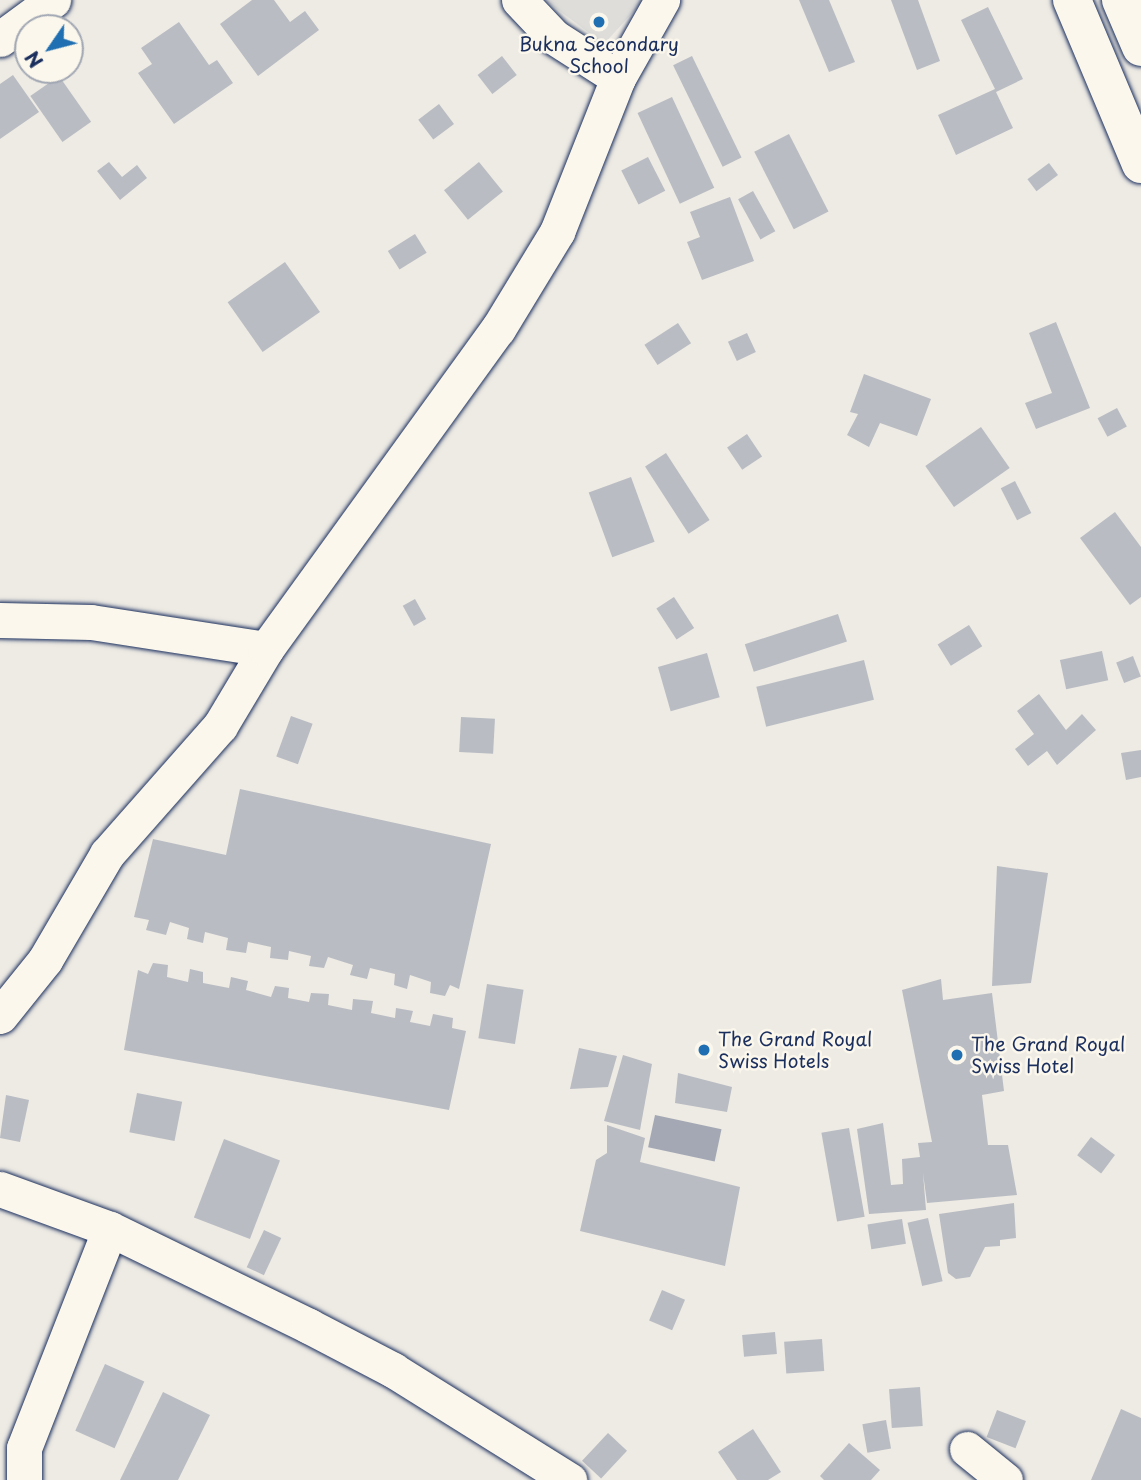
<!DOCTYPE html>
<style>
body{margin:0}
#map{position:relative;width:1141px;height:1480px;overflow:hidden;background:#eeebe4;font-family:"Playpen Sans",sans-serif}
div>[style]{position:absolute}
.built>*{inset:0;background:#deddda}
.water>*{inset:0;background:#a3a8b4;transform-origin:0 0}
.building>*{inset:0;background:#b9bcc3;transform-origin:0 0}
.roads{filter:drop-shadow(0 0 2px #1b2f5e) drop-shadow(0 0 2px #1b2f5e)}
.minor>*{height:35px;margin:-17.5px;padding:0 17.5px;transform-origin:17.5px;border-radius:17.5px;background:#fbf7ec}
.highway>*{height:38px;margin:-19px;padding:0 19px;transform-origin:19px;border-radius:19px;background:#fbf7ec}
.dots>*{width:19px;height:19px;translate:-50% -50%;box-sizing:border-box;border:4px solid #fbf7ec;border-radius:50%}
span{translate:-50% -50%;white-space:nowrap;text-align:center;line-height:1.15;-webkit-text-stroke:5px #fbf7ec;paint-order:stroke}
.poi-label{font-size:19px;color:#1b2f5e}
.left{translate:0 -50%;text-align:left}
.north{position:absolute;left:14px;top:14px;width:70px;height:70px;box-sizing:border-box;background:#fbf7ec;border:2px solid #a1a7b3;border-radius:50%;rotate:235deg;font-size:19px;font-weight:700;line-height:28px;text-align:center;color:#1b2f5e}
.north::after{content:'';display:block;margin:auto;width:24px;height:32px;background:#1f6fb2;clip-path:polygon(50% 0,100% 100%,50% 72%,0 100%)}
</style>
<div id="map">
<div class="built">
<div style="clip-path:polygon(545px 0,644px 0,604px 44px)"></div>
</div>
<div class="water">
<div style="left:655px;top:1115px;width:68px;height:33px;rotate:12deg"></div>
</div>
<div class="building">
<div style="clip-path:polygon(252px 0,274px 0,290px 22px,305px 11px,319px 30px,258px 76px,220px 24px)"></div>
<div style="clip-path:polygon(799px 0,829px 0,855px 62px,829px 72px)"></div>
<div style="clip-path:polygon(891px 0,918px 0,940px 61px,917px 70px)"></div>
<div style="clip-path:polygon(988px 7px,1023px 79px,996px 92px,1013px 128px,956px 155px,938px 115px,995px 89px,961px 20px)"></div>
<div style="clip-path:polygon(179px 22px,209px 65px,217px 60px,233px 83px,174px 124px,138px 73px,152px 64px,141px 48px)"></div>
<div style="left:502px;top:56px;width:24px;height:31px;rotate:52deg"></div>
<div style="left:692px;top:56px;width:113px;height:21px;rotate:64deg"></div>
<div style="clip-path:polygon(13px 75px,39px 112px,0 139px,0 84px)"></div>
<div style="left:59px;top:76px;width:56px;height:35px;rotate:55deg"></div>
<div style="left:672px;top:97px;width:100px;height:38px;rotate:65deg"></div>
<div style="left:439px;top:104px;width:25px;height:26px;rotate:53deg"></div>
<div style="left:789px;top:134px;width:87px;height:39px;rotate:63deg"></div>
<div style="left:648px;top:157px;width:38px;height:30px;rotate:63deg"></div>
<div style="clip-path:polygon(109px 162px,122px 177px,137px 165px,147px 178px,120px 200px,97px 171px)"></div>
<div style="left:479px;top:162px;width:38px;height:45px;rotate:51deg"></div>
<div style="left:1049px;top:163px;width:15px;height:27px;rotate:53deg"></div>
<div style="left:753px;top:191px;width:46px;height:17px;rotate:61deg"></div>
<div style="clip-path:polygon(730px 197px,754px 261px,702px 280px,687px 242px,700px 237px,690px 212px)"></div>
<div style="left:415px;top:234px;width:22px;height:32px;rotate:58deg"></div>
<div style="left:285px;top:262px;width:61px;height:70px;rotate:55deg"></div>
<div style="clip-path:polygon(1056px 322px,1090px 408px,1036px 429px,1025px 403px,1052px 393px,1029px 333px)"></div>
<div style="left:678px;top:323px;width:24px;height:40px;rotate:57deg"></div>
<div style="left:747px;top:333px;width:21px;height:21px;rotate:65deg"></div>
<div style="clip-path:polygon(864px 374px,931px 399px,917px 436px,880px 423px,869px 447px,847px 435px,858px 414px,850px 412px)"></div>
<div style="left:1117px;top:408px;width:21px;height:22px;rotate:62deg"></div>
<div style="left:981px;top:427px;width:50px;height:68px;rotate:55deg"></div>
<div style="left:747px;top:434px;width:27px;height:24px;rotate:56deg"></div>
<div style="left:666px;top:453px;width:80px;height:25px;rotate:57deg"></div>
<div style="left:631px;top:477px;width:69px;height:45px;rotate:70deg"></div>
<div style="left:1015px;top:481px;width:36px;height:16px;rotate:63deg"></div>
<div style="clip-path:polygon(1115px 512px,1141px 547px,1141px 597px,1130px 605px,1080px 538px)"></div>
<div style="left:674px;top:597px;width:37px;height:21px;rotate:57deg"></div>
<div style="left:415px;top:599px;width:23px;height:14px;rotate:61deg"></div>
<div style="left:838px;top:614px;width:29px;height:98px;rotate:72deg"></div>
<div style="left:969px;top:625px;width:25px;height:37px;rotate:58deg"></div>
<div style="left:1102px;top:651px;width:30px;height:43px;rotate:78deg"></div>
<div style="left:707px;top:653px;width:46px;height:51px;rotate:74deg"></div>
<div style="left:1133px;top:656px;width:22px;height:18px;rotate:69deg"></div>
<div style="left:864px;top:660px;width:41px;height:111px;rotate:76deg"></div>
<div style="clip-path:polygon(1039px 694px,1066px 730px,1082px 714px,1096px 730px,1057px 765px,1047px 751px,1028px 766px,1015px 749px,1034px 734px,1017px 711px)"></div>
<div style="left:291px;top:716px;width:23px;height:43px;rotate:20deg"></div>
<div style="left:461px;top:717px;width:34px;height:35px;rotate:3deg"></div>
<div style="clip-path:polygon(1141px 750px,1141px 777px,1126px 780px,1121px 753px)"></div>
<div style="clip-path:polygon(240px 789px,491px 844px,459px 989px,450px 985px,445px 996px,430px 993px,431px 982px,410px 975px,407px 989px,394px 985px,395px 974px,370px 968px,367px 979px,350px 975px,353px 965px,328px 957px,324px 968px,309px 966px,311px 956px,289px 951px,288px 960px,270px 958px,271px 947px,248px 942px,246px 953px,226px 950px,228px 938px,205px 932px,203px 943px,187px 939px,189px 928px,170px 922px,166px 935px,146px 930px,149px 920px,134px 917px,153px 839px,226px 855px)"></div>
<div style="clip-path:polygon(997px 866px,1048px 873px,1031px 983px,992px 986px)"></div>
<div style="clip-path:polygon(153px 963px,168px 965px,167px 977px,188px 982px,190px 969px,203px 972px,203px 983px,229px 988px,231px 977px,248px 981px,246px 990px,271px 997px,275px 986px,289px 988px,288px 998px,309px 1002px,311px 993px,329px 994px,328px 1005px,352px 1010px,353px 999px,373px 1001px,371px 1013px,395px 1018px,396px 1008px,413px 1011px,410px 1022px,430px 1026px,433px 1014px,453px 1018px,452px 1028px,466px 1031px,449px 1110px,124px 1050px,138px 970px,148px 974px)"></div>
<div style="clip-path:polygon(941px 979px,943px 1000px,992px 993px,1004px 1091px,982px 1095px,988px 1145px,1008px 1145px,1017px 1195px,927px 1203px,923px 1173px,926px 1210px,869px 1214px,857px 1129px,883px 1123px,891px 1185px,903px 1184px,902px 1159px,920px 1157px,918px 1143px,932px 1142px,902px 990px)"></div>
<div style="left:487px;top:984px;width:37px;height:55px;rotate:9deg"></div>
<div style="clip-path:polygon(579px 1048px,617px 1056px,608px 1087px,570px 1089px)"></div>
<div style="clip-path:polygon(623px 1055px,652px 1064px,640px 1130px,604px 1121px)"></div>
<div style="clip-path:polygon(678px 1073px,732px 1087px,727px 1112px,675px 1103px)"></div>
<div style="left:137px;top:1093px;width:46px;height:40px;rotate:11deg"></div>
<div style="clip-path:polygon(6px 1095px,29px 1100px,20px 1142px,0 1138px)"></div>
<div style="clip-path:polygon(607px 1125px,645px 1138px,640px 1162px,740px 1187px,725px 1266px,580px 1231px,596px 1160px,607px 1153px)"></div>
<div style="left:849px;top:1128px;width:90px;height:28px;rotate:80deg"></div>
<div style="left:1091px;top:1137px;width:30px;height:23px;rotate:37deg"></div>
<div style="left:224px;top:1139px;width:60px;height:84px;rotate:21deg"></div>
<div style="clip-path:polygon(1014px 1203px,1016px 1238px,1000px 1240px,1000px 1246px,985px 1247px,970px 1277px,956px 1279px,948px 1273px,939px 1214px)"></div>
<div style="left:928px;top:1218px;width:65px;height:21px;rotate:77deg"></div>
<div style="left:902px;top:1219px;width:25px;height:35px;rotate:81deg"></div>
<div style="left:264px;top:1230px;width:19px;height:41px;rotate:25deg"></div>
<div style="left:662px;top:1290px;width:25px;height:33px;rotate:23deg"></div>
<div style="left:775px;top:1332px;width:22px;height:33px;rotate:85deg"></div>
<div style="left:822px;top:1339px;width:32px;height:38px;rotate:86deg"></div>
<div style="left:105px;top:1364px;width:43px;height:73px;rotate:24deg"></div>
<div style="left:920px;top:1387px;width:39px;height:31px;rotate:86deg"></div>
<div style="clip-path:polygon(163px 1392px,210px 1415px,178px 1480px,120px 1480px)"></div>
<div style="clip-path:polygon(1121px 1409px,1141px 1418px,1141px 1480px,1091px 1480px)"></div>
<div style="left:997px;top:1410px;width:31px;height:29px;rotate:21deg"></div>
<div style="left:886px;top:1420px;width:29px;height:24px;rotate:80deg"></div>
<div style="clip-path:polygon(753px 1429px,781px 1472px,768px 1480px,737px 1480px,718px 1452px)"></div>
<div style="left:608px;top:1433px;width:26px;height:38px;rotate:43deg"></div>
<div style="clip-path:polygon(849px 1443px,880px 1470px,871px 1480px,824px 1480px,820px 1476px)"></div>
</div>
<div class="roads">
<div class="minor">
<div style="left:519px;top:0;width:51px;rotate:46.6deg"></div>
<div style="left:554px;top:37px;width:76px;rotate:32.6deg"></div>
<div style="left:0;top:39px;width:66px;rotate:-36.3deg"></div>
<div style="left:0;top:620px;width:91px;rotate:1.3deg"></div>
<div style="left:91px;top:622px;width:177px;rotate:8.8deg"></div>
<div style="left:0;top:1016px;width:72px;rotate:-51.2deg"></div>
<div style="left:45px;top:960px;width:123px;rotate:-59.7deg"></div>
<div style="left:107px;top:854px;width:171px;rotate:-48.6deg"></div>
<div style="left:220px;top:726px;width:90px;rotate:-59.1deg"></div>
<div style="left:266px;top:649px;width:395px;rotate:-54.1deg"></div>
<div style="left:498px;top:329px;width:114px;rotate:-58.7deg"></div>
<div style="left:557px;top:232px;width:166px;rotate:-68.4deg"></div>
<div style="left:618px;top:78px;width:90px;rotate:-60.6deg"></div>
<div style="left:0;top:1189px;width:117px;rotate:20deg"></div>
<div style="left:110px;top:1229px;width:221px;rotate:26deg"></div>
<div style="left:309px;top:1326px;width:95px;rotate:27.6deg"></div>
<div style="left:393px;top:1370px;width:208px;rotate:32deg"></div>
<div style="left:967px;top:1449px;width:49px;rotate:39.2deg"></div>
<div style="left:24px;top:1480px;width:32px;rotate:-90deg"></div>
<div style="left:24px;top:1448px;width:235px;rotate:-68.6deg"></div>
</div>
<div class="highway">
<div style="left:1072px;top:0;width:178px;rotate:67.2deg"></div>
<div style="left:1121px;top:0;width:51px;rotate:66.9deg"></div>
</div>
</div>
<div class="dots">
<div style="left:599px;top:22px;background:#1f6fb2"></div>
<div style="left:704px;top:1050px;background:#1f6fb2"></div>
<div style="left:957px;top:1055px;background:#1f6fb2"></div>
</div>
<div class="poi-label">
<span style="left:599px;top:55px">Bukna Secondary<br>School</span>
<span class="left" style="left:718px;top:1050px">The Grand Royal<br>Swiss Hotels</span>
<span class="left" style="left:971px;top:1055px">The Grand Royal<br>Swiss Hotel</span>
</div>
<div class="north">N</div>
</div>
